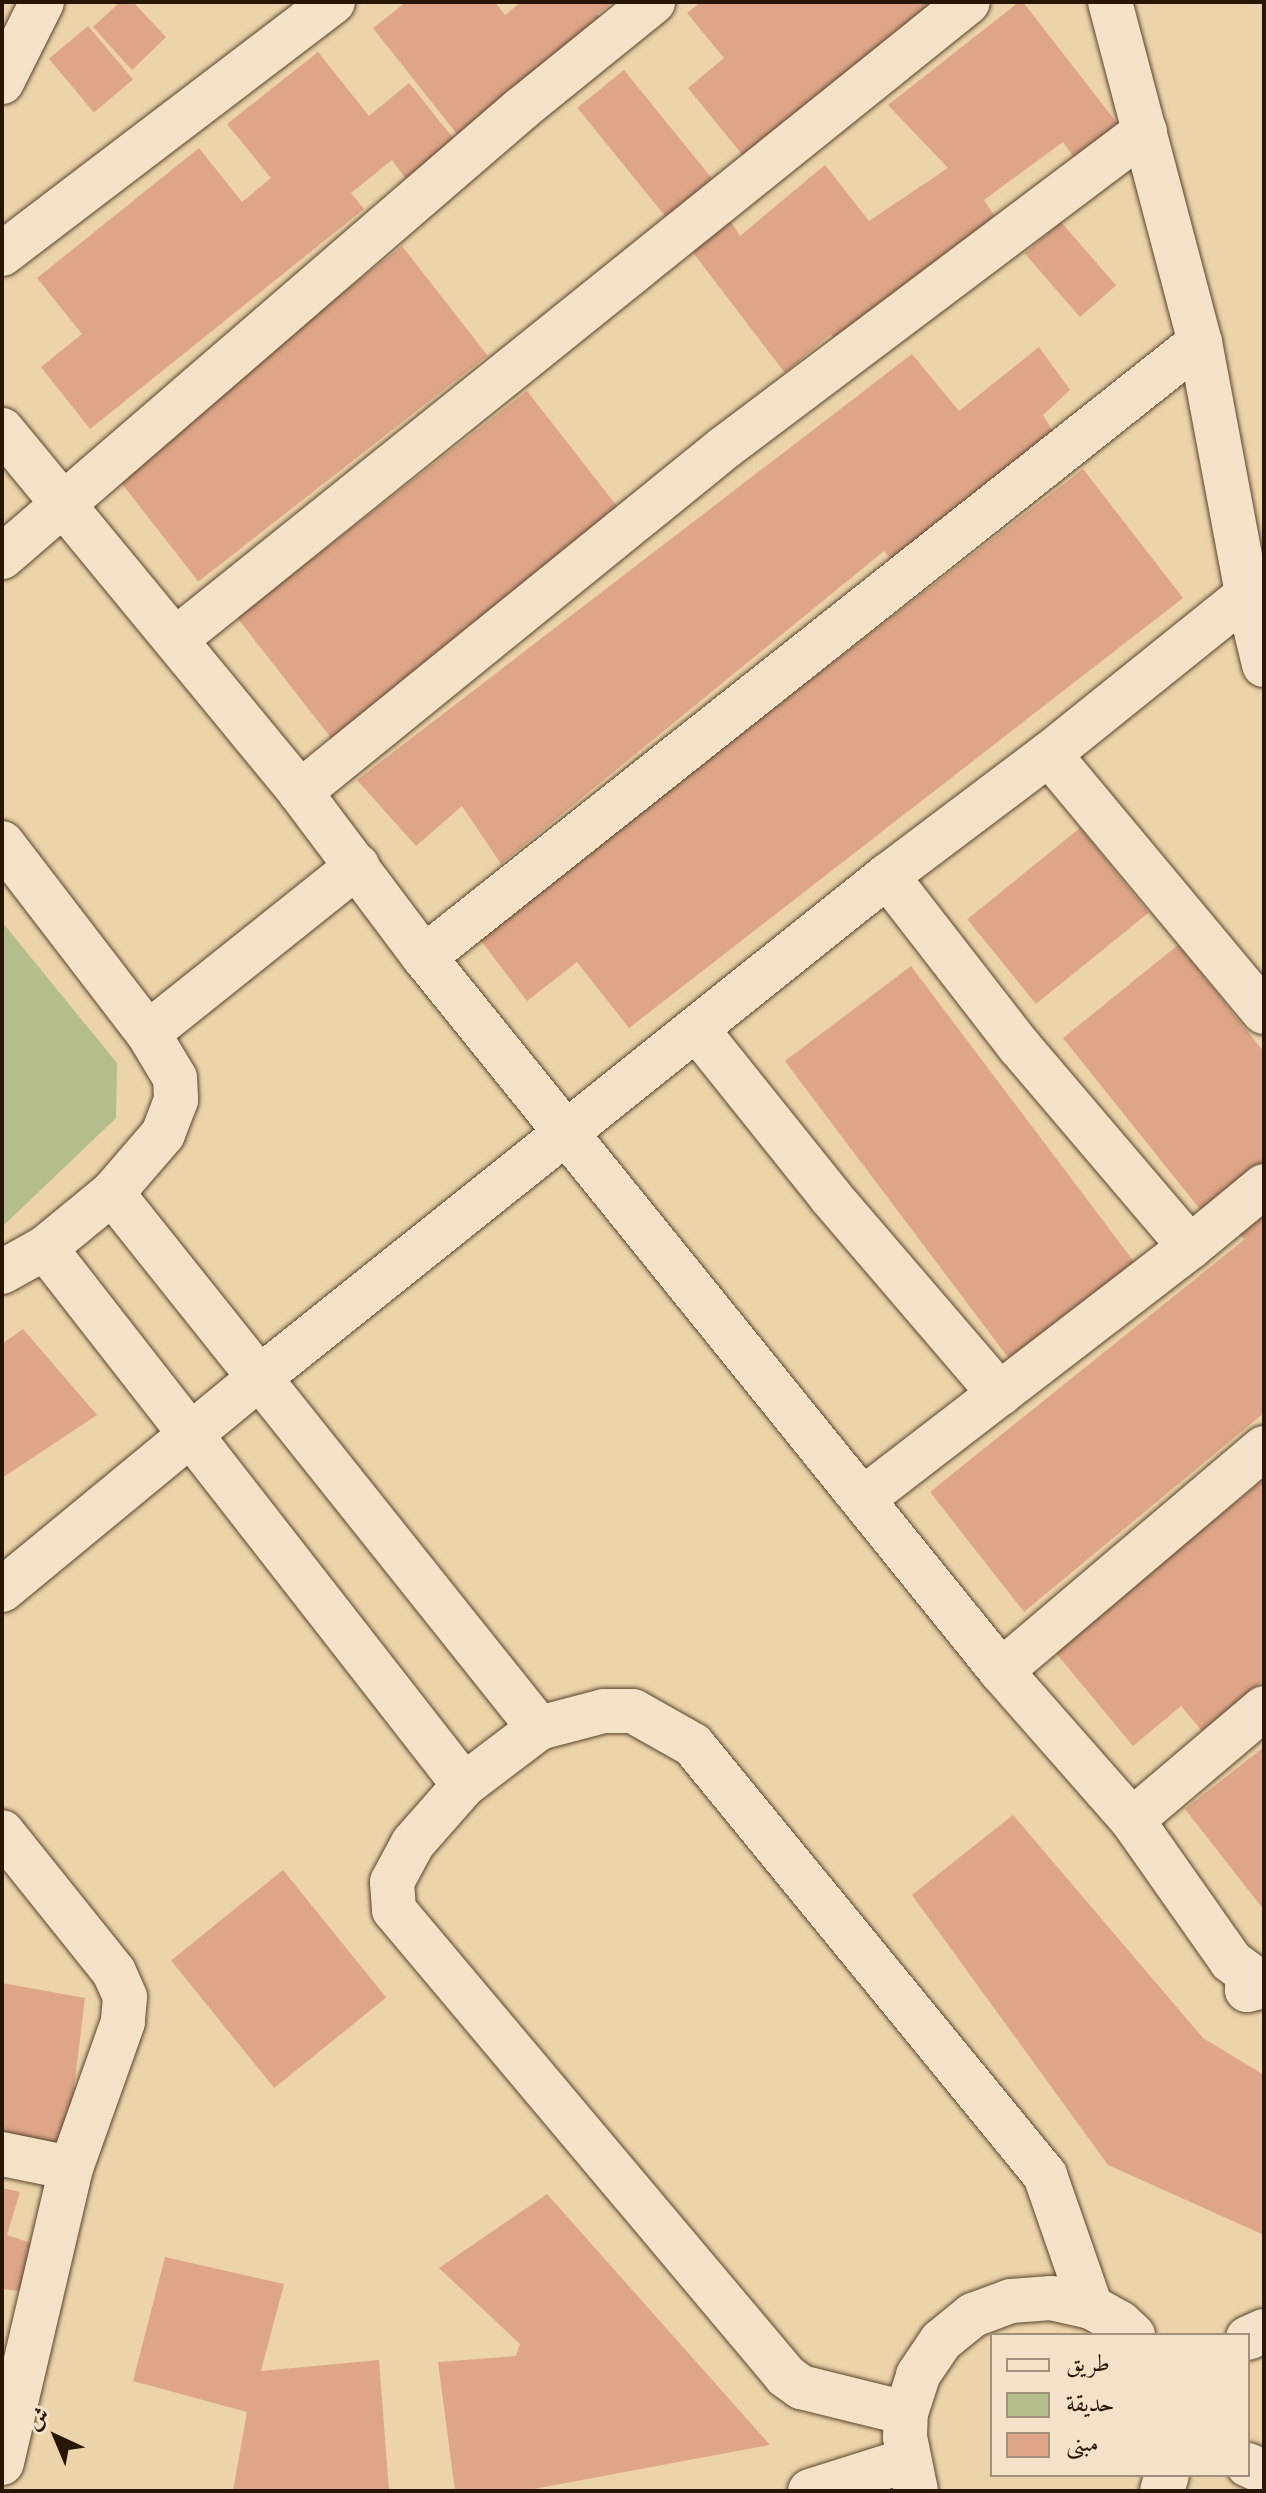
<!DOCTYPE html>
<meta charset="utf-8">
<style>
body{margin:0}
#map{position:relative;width:1266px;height:2493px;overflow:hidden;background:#edd3a9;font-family:Vollkorn,Amiri,serif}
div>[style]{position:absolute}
.green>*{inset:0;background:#b3be8c}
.building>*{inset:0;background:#dea588;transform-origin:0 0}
.roads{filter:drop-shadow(0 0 2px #58452d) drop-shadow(0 0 2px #58452d)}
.minor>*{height:44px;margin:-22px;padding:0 22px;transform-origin:22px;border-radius:22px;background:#f3e2c7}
.tertiary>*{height:44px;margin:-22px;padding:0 22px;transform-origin:22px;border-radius:22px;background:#f3e2c7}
span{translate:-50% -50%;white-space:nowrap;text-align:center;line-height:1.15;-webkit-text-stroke:7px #f3e2c7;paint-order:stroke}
.frame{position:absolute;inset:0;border:4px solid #271604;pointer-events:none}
.legend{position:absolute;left:990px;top:2333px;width:260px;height:144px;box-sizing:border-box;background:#f3e2c7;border:2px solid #a19079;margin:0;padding:10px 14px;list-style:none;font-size:24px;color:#271604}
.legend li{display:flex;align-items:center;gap:16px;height:40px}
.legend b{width:40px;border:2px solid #a19079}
.north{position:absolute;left:16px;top:2397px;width:80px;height:80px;-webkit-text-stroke:6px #f3e2c7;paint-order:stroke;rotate:316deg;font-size:22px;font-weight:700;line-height:32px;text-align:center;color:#271604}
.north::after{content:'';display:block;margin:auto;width:28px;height:36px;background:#271604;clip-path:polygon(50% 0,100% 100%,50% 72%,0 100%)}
</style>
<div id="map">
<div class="green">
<div style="clip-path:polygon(2px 922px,117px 1063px,116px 1118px,2px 1227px)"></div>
</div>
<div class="building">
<div style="clip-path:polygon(120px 2px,133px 2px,166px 37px,132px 70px,93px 27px)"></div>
<div style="clip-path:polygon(406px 2px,495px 2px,505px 15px,521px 2px,613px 2px,597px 14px,608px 28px,464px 143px,373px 28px)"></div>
<div style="clip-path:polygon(701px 2px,937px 2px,745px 158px,688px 88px,724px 58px,687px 13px)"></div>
<div style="clip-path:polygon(1019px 2px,1023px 2px,1117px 123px,1076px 160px,1063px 142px,984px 200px,997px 220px,836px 344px,831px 334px,785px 373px,691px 250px,730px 220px,740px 236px,825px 165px,869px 221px,948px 168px,888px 105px)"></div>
<div style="left:88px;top:26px;width:70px;height:51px;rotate:50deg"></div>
<div style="clip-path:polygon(318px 52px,369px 116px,409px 83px,457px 143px,409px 183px,392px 160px,351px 193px,364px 209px,90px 429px,41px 367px,82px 334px,37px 278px,199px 148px,242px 202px,271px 178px,227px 124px)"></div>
<div style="left:624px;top:70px;width:142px;height:60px;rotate:51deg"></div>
<div style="left:1061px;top:222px;width:84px;height:48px;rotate:49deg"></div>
<div style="left:402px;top:246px;width:139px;height:367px;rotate:52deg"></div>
<div style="clip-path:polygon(1039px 347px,1070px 390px,1043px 415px,1053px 432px,896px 565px,884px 551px,501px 864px,462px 806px,416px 846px,357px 780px,912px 354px,959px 411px)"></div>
<div style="left:527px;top:391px;width:156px;height:368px;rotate:52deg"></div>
<div style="clip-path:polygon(1083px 469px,1183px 598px,629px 1028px,577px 962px,527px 1001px,478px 937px)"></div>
<div style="left:1080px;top:828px;width:109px;height:145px;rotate:51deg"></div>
<div style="clip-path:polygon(1178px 945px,1264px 1052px,1264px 1164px,1203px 1213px,1063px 1038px)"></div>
<div style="left:911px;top:966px;width:372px;height:158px;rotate:53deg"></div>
<div style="clip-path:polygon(1264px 1203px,1264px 1413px,1024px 1612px,930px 1492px,1245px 1239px,1232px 1230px)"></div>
<div style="clip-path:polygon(23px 1329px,97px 1415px,2px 1478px,2px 1344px)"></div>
<div style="clip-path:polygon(1264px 1479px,1264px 1680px,1202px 1731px,1181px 1706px,1133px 1746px,1055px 1652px)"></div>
<div style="clip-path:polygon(1264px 1747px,1264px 1910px,1185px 1809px)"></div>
<div style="clip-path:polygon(1013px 1815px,1203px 2038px,1264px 2075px,1264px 2235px,1108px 2165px,912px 1895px)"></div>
<div style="left:283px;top:1870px;width:164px;height:144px;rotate:51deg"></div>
<div style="clip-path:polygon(2px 1983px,85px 1998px,66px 2153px,2px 2140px)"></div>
<div style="clip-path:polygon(2px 2188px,20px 2192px,7px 2235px,34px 2244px,20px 2291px,2px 2289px)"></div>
<div style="clip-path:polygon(547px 2194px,770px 2445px,523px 2491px,455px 2491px,438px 2362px,516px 2356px,520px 2344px,439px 2268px)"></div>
<div style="clip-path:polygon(165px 2257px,284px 2284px,261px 2371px,379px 2360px,389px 2491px,233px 2491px,247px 2412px,133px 2381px)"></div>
</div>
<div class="roads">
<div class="minor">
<div style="left:1110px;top:2px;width:352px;rotate:75.2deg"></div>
<div style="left:1200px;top:342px;width:256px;rotate:79.4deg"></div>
<div style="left:1247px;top:594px;width:73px;rotate:76.5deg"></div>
<div style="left:2px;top:82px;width:89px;rotate:-63.4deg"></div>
<div style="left:2px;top:254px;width:416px;rotate:-37.3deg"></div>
<div style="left:2px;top:430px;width:469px;rotate:50.5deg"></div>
<div style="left:300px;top:792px;width:206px;rotate:53.1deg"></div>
<div style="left:424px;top:957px;width:918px;rotate:51.06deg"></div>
<div style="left:1001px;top:1671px;width:198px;rotate:48.7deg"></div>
<div style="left:1132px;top:1820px;width:172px;rotate:54.9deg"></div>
<div style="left:1231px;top:1961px;width:20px;rotate:37deg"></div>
<div style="left:1247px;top:1973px;width:17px;rotate:90deg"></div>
<div style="left:1247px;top:1990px;width:17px;rotate:-13deg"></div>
<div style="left:2px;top:557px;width:686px;rotate:-40.8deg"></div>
<div style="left:521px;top:109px;width:170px;rotate:-39deg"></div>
<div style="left:176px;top:639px;width:1016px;rotate:-38.81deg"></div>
<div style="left:1049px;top:754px;width:336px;rotate:50.2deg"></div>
<div style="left:300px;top:792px;width:546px;rotate:-39.05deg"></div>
<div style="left:724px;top:448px;width:527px;rotate:-36.98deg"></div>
<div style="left:2px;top:843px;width:240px;rotate:52.5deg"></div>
<div style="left:148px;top:1033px;width:52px;rotate:59deg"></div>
<div style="left:175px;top:1078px;width:22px;rotate:87deg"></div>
<div style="left:176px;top:1100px;width:36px;rotate:111deg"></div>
<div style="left:163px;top:1134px;width:78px;rotate:130.8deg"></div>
<div style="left:112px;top:1193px;width:87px;rotate:140.6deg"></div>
<div style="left:45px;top:1248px;width:49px;rotate:150.8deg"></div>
<div style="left:887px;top:876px;width:215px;rotate:52.2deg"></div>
<div style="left:1019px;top:1046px;width:264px;rotate:49.6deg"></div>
<div style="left:424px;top:957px;width:990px;rotate:-38.4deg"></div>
<div style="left:698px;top:1031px;width:211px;rotate:51.3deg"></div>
<div style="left:830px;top:1196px;width:261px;rotate:49.4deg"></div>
<div style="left:148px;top:1033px;width:268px;rotate:-38.6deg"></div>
<div style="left:112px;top:1193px;width:685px;rotate:51.41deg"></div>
<div style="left:45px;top:1248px;width:681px;rotate:52.04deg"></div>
<div style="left:864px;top:1498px;width:411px;rotate:-37.6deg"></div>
<div style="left:1190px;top:1247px;width:96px;rotate:-39.5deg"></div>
<div style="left:2px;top:1590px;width:333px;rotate:-39.5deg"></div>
<div style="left:259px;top:1378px;width:804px;rotate:-38.64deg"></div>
<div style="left:887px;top:876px;width:203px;rotate:-37deg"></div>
<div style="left:1049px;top:754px;width:276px;rotate:-38.8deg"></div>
<div style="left:1001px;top:1671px;width:345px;rotate:-40.3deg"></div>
<div style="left:1132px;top:1820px;width:173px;rotate:-40.3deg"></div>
<div style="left:2px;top:1832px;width:179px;rotate:51.3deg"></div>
<div style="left:114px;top:1972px;width:27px;rotate:66deg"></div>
<div style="left:125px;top:1997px;width:25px;rotate:95deg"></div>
<div style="left:123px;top:2022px;width:155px;rotate:109.6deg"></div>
<div style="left:71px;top:2168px;width:303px;rotate:103.2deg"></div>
<div style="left:2px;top:2154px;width:70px;rotate:11.5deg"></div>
<div style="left:906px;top:2413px;width:108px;rotate:-166.1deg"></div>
<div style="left:801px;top:2387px;width:19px;rotate:-144deg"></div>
<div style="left:786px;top:2376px;width:609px;rotate:-130.07deg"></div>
<div style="left:394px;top:1910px;width:28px;rotate:-94deg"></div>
<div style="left:392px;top:1882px;width:44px;rotate:-61.7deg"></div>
<div style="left:413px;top:1843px;width:77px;rotate:-48.7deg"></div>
<div style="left:464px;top:1785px;width:94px;rotate:-37.2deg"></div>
<div style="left:539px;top:1728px;width:67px;rotate:-14.7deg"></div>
<div style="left:604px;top:1711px;width:29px"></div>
<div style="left:633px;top:1711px;width:69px;rotate:29.5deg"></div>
<div style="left:693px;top:1745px;width:556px;rotate:50.7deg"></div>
<div style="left:1045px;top:2175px;width:140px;rotate:70.8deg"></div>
<div style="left:1248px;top:2465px;width:17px;rotate:24deg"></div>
</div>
<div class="tertiary">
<div style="left:1248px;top:2338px;width:17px;rotate:-24deg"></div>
<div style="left:810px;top:2491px;width:103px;rotate:-17.6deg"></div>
<div style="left:916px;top:2491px;width:55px;rotate:-101.5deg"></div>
<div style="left:905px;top:2437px;width:24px;rotate:-88deg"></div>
<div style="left:906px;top:2413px;width:40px;rotate:-72deg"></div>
<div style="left:918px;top:2375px;width:41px;rotate:-55.9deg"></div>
<div style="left:941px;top:2341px;width:41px;rotate:-39.1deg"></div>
<div style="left:973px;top:2315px;width:40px;rotate:-20.2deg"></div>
<div style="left:1011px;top:2301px;width:40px;rotate:-4.3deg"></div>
<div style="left:1051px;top:2298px;width:41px;rotate:12.7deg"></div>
<div style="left:1091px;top:2307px;width:33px;rotate:29deg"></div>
<div style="left:1120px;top:2323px;width:18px;rotate:43deg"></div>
<div style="left:1162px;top:2491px;width:17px;rotate:-73deg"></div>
</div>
</div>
<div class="frame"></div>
<ul class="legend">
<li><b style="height:10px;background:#f3e2c7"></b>طريق</li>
<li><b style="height:22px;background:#b3be8c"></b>حديقة</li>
<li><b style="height:22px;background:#dea588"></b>مبنى</li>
</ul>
<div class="north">ش</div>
</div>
